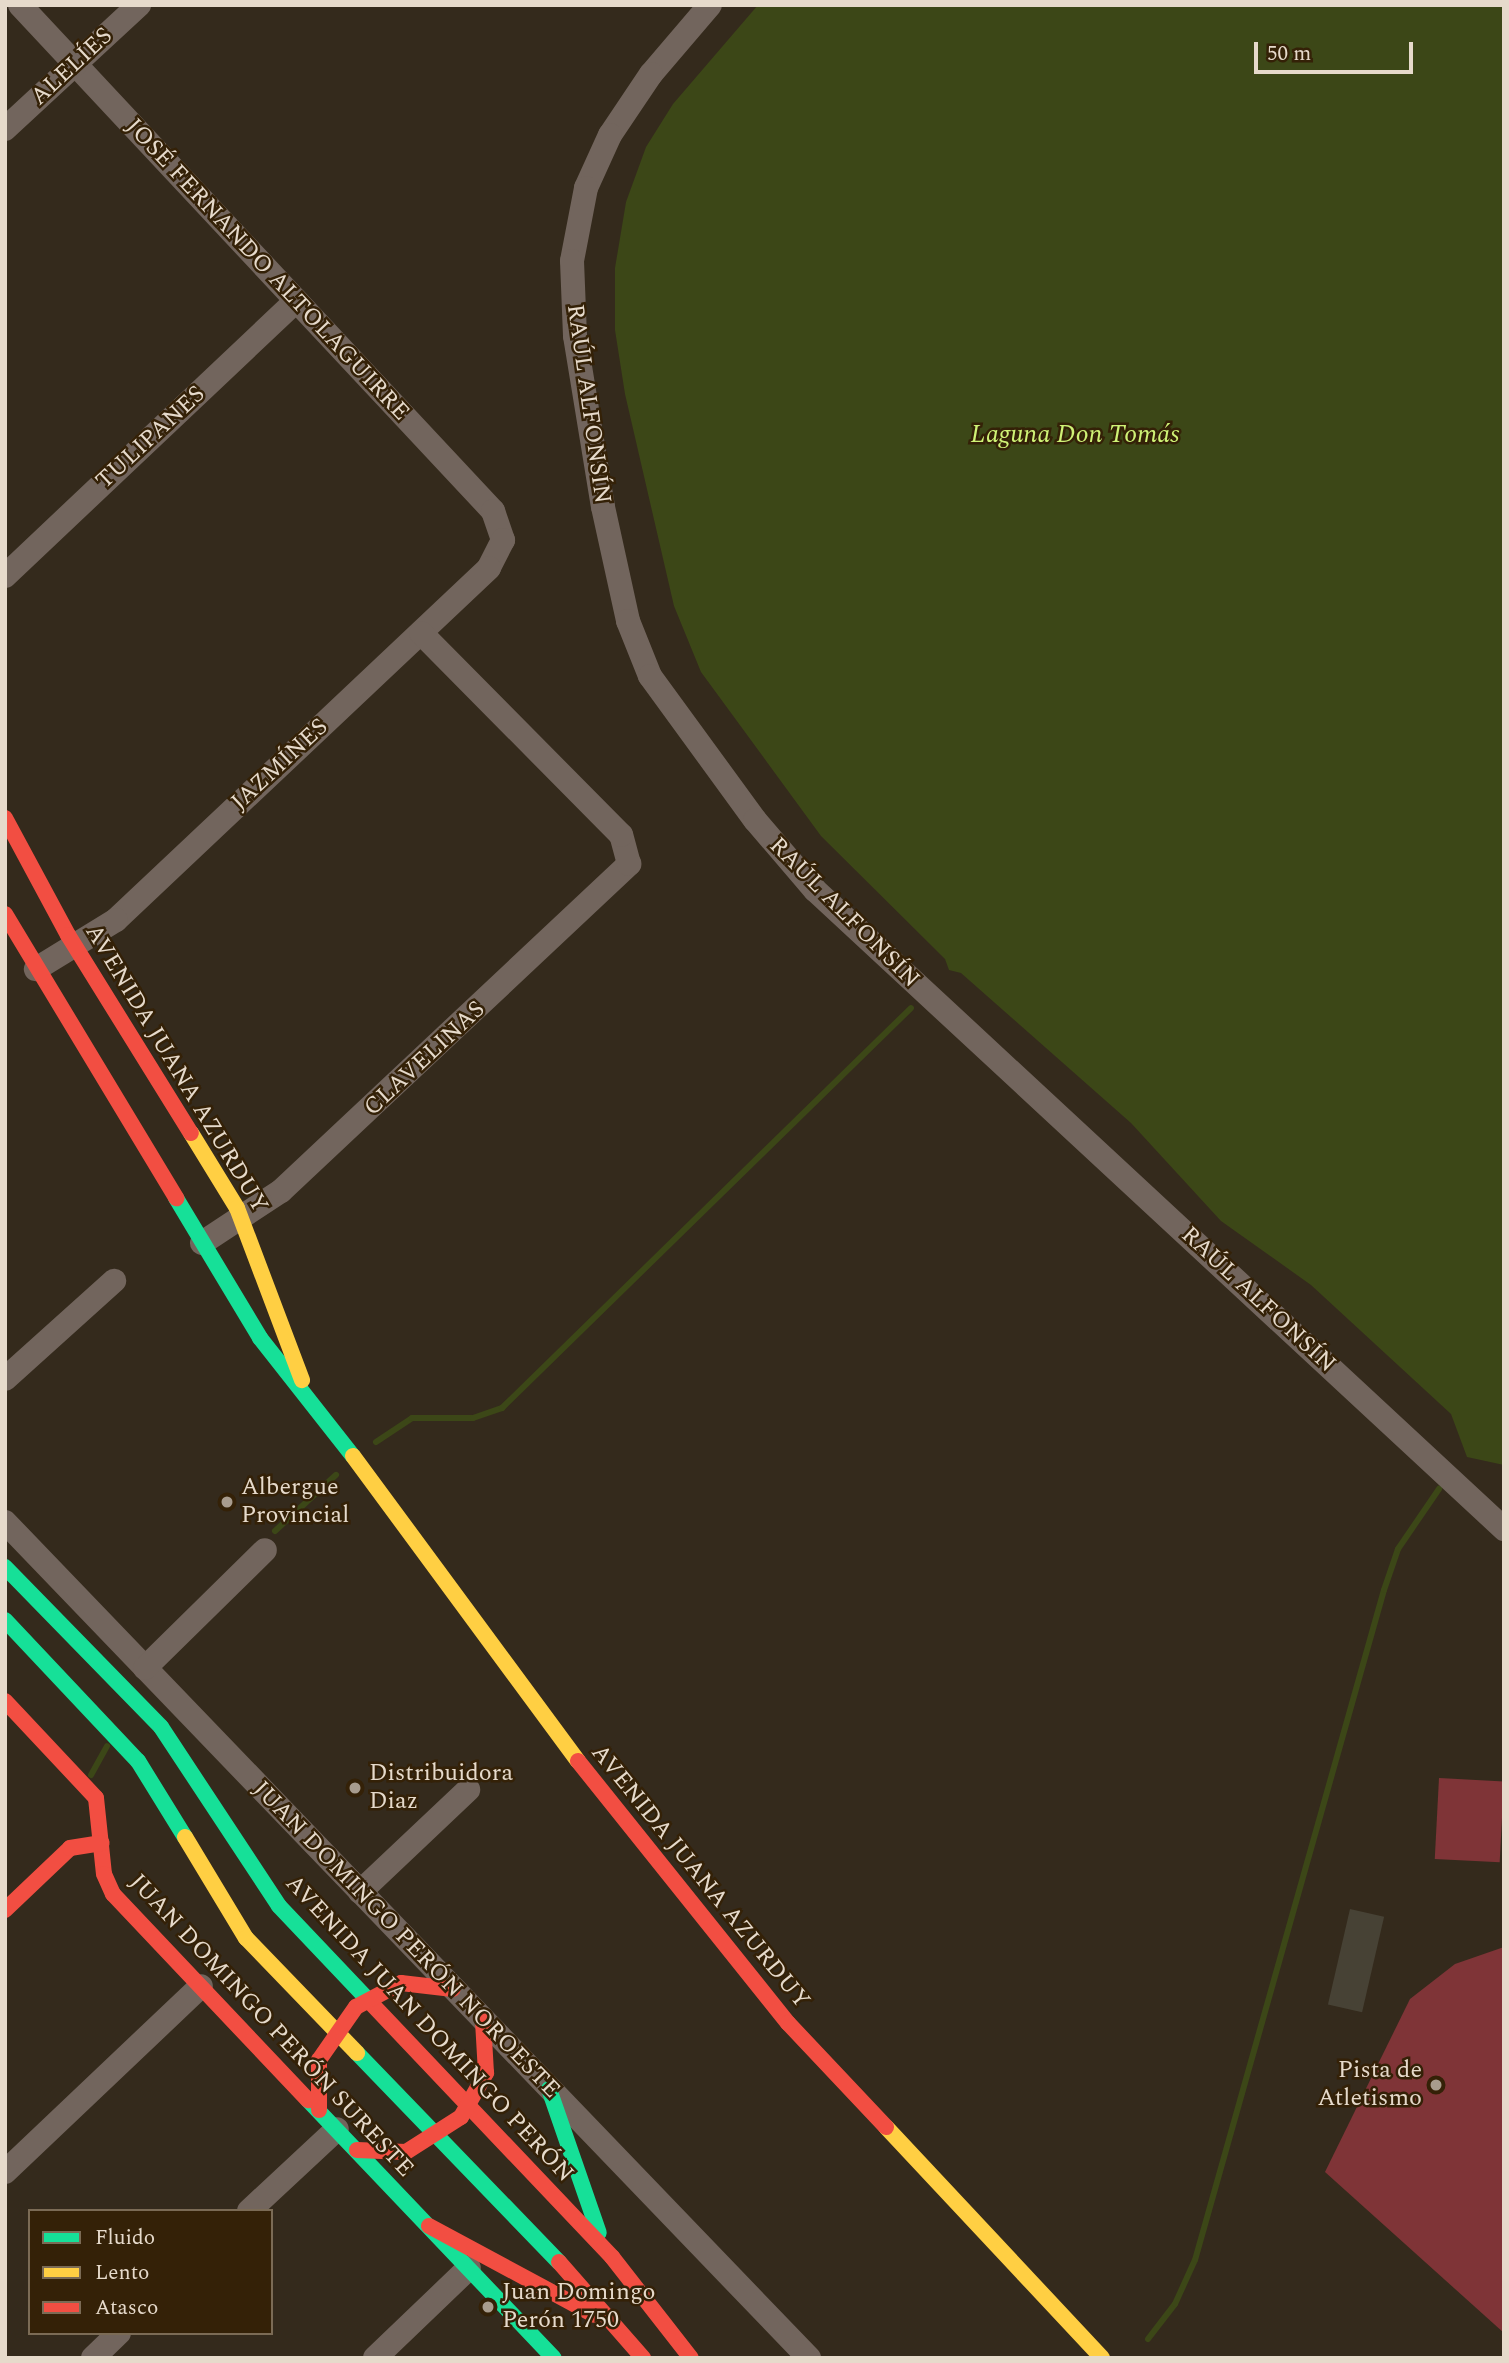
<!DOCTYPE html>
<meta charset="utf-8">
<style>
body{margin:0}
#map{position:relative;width:1509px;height:2363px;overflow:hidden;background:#342a1c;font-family:Spectral,serif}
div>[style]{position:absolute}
.green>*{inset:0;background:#7f3437;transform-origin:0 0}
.water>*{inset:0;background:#3c4717}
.stream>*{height:6px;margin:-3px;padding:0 3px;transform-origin:3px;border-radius:3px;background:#3c4717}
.building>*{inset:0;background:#474235;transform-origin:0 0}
.street>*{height:24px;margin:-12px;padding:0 12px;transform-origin:12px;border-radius:12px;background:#72655d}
.fast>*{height:16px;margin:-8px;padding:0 8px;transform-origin:8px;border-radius:8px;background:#16e098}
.slow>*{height:16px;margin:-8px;padding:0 8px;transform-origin:8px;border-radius:8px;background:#ffcf43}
.jam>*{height:16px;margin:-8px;padding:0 8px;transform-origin:8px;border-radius:8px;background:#f24e42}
.dots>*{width:19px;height:19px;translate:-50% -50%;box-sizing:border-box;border:4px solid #342107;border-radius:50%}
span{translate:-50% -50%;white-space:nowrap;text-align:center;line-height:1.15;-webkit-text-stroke:5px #342107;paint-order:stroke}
.street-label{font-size:24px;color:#e6dacb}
.poi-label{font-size:24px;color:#e6dacb}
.left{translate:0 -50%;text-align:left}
.right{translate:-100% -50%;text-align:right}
.water-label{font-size:26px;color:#cff276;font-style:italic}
.frame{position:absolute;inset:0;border:7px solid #e6dacb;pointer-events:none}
.legend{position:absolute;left:28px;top:2209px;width:245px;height:126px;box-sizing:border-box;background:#342107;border:2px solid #7b6b55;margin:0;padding:9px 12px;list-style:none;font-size:21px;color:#e6dacb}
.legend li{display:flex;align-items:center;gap:14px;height:35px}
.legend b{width:35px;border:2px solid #7b6b55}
.scale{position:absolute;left:1254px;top:42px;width:159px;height:32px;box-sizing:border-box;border:4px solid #e6dacb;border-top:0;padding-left:9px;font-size:21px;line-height:24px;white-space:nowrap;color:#e6dacb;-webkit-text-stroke:5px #342107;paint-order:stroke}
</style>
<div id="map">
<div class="green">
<div style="left:1439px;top:1778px;width:65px;height:81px;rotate:3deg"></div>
<div style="clip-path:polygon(1504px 1947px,1504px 2333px,1325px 2172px,1410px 1999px,1455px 1964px)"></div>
</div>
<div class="water">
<div style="clip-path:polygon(758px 5px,1504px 5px,1504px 1465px,1467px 1457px,1451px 1414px,1311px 1285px,1221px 1221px,1131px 1123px,961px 973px,949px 970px,945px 959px,821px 836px,701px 672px,674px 606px,625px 394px,615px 330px,615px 268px,626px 202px,646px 147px,673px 104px)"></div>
</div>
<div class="stream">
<div style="left:376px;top:1442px;width:43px;rotate:-33.7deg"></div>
<div style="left:412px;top:1418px;width:61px"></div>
<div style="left:473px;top:1418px;width:31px;rotate:-19deg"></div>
<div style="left:502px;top:1408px;width:572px;rotate:-44.36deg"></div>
<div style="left:275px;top:1531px;width:83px;rotate:-42.6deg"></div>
<div style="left:91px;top:1775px;width:33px;rotate:-61deg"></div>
<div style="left:1148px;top:2339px;width:44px;rotate:-52.4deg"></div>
<div style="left:1175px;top:2304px;width:48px;rotate:-65.6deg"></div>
<div style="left:1195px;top:2260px;width:696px;rotate:-74.25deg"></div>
<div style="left:1384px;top:1590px;width:43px;rotate:-71.1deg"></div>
<div style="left:1398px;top:1549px;width:73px;rotate:-55.7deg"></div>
</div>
<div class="building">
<div style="left:1350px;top:1909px;width:35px;height:98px;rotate:13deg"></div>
</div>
<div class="street">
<div style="left:20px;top:5px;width:693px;rotate:46.93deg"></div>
<div style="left:493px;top:511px;width:31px;rotate:71deg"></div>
<div style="left:503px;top:540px;width:31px;rotate:117deg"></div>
<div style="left:489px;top:568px;width:513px;rotate:136.66deg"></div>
<div style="left:116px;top:920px;width:94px;rotate:148.5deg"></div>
<div style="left:710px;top:5px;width:91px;rotate:130.5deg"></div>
<div style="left:651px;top:74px;width:73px;rotate:123.9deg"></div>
<div style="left:610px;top:135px;width:58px;rotate:114.4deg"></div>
<div style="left:586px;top:188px;width:74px;rotate:100.9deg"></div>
<div style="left:572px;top:261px;width:75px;rotate:87.7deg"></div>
<div style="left:575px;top:336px;width:173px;rotate:80.7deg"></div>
<div style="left:603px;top:507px;width:117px;rotate:77.6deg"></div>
<div style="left:628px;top:621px;width:59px;rotate:68.2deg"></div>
<div style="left:650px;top:676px;width:178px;rotate:53.9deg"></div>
<div style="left:755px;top:820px;width:92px;rotate:49.4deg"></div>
<div style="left:815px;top:890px;width:940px;rotate:42.84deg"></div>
<div style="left:5px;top:129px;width:183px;rotate:-42.8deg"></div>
<div style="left:5px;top:576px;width:400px;rotate:-43.4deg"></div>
<div style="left:202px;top:1243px;width:95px;rotate:-33.4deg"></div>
<div style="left:281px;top:1191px;width:478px;rotate:-43.2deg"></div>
<div style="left:629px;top:864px;width:30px;rotate:-105deg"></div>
<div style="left:621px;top:835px;width:284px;rotate:-134.7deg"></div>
<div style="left:5px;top:1379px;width:147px;rotate:-42deg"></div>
<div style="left:5px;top:1522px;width:1160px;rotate:46.12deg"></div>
<div style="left:145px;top:1668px;width:168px;rotate:-44.5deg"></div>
<div style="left:360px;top:1892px;width:149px;rotate:-43.4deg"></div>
<div style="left:5px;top:2172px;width:270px;rotate:-43.5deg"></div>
<div style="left:249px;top:2211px;width:120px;rotate:-43deg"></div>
<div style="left:93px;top:2358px;width:36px;rotate:-44deg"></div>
<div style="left:375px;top:2358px;width:130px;rotate:-43.8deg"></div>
</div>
<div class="fast">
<div style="left:176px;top:1198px;width:163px;rotate:59deg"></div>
<div style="left:260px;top:1338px;width:150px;rotate:51.8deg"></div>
<div style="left:5px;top:1567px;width:223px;rotate:45.7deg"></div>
<div style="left:161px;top:1727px;width:214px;rotate:56.6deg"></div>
<div style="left:279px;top:1906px;width:132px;rotate:46.5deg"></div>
<div style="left:5px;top:1620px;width:194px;rotate:46.7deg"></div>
<div style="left:138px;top:1761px;width:89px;rotate:58.3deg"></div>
<div style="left:357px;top:2053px;width:291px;rotate:46deg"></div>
<div style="left:549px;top:2089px;width:152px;rotate:70.9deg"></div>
<div style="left:308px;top:2100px;width:356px;rotate:46.4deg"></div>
</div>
<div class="slow">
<div style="left:191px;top:1133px;width:88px;rotate:58.5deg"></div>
<div style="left:237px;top:1208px;width:184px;rotate:69.3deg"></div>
<div style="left:353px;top:1456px;width:379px;rotate:53.6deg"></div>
<div style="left:185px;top:1837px;width:118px;rotate:58.9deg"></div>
<div style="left:246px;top:1938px;width:160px;rotate:46deg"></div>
<div style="left:886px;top:2127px;width:316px;rotate:46.9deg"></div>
</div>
<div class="jam">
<div style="left:5px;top:818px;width:133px;rotate:61.7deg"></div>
<div style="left:68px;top:935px;width:233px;rotate:58.2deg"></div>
<div style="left:5px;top:914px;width:332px;rotate:58.9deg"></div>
<div style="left:5px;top:1701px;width:133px;rotate:46.8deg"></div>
<div style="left:96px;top:1798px;width:76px;rotate:84deg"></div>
<div style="left:104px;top:1874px;width:22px;rotate:66deg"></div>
<div style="left:113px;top:1894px;width:284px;rotate:46.6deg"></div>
<div style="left:578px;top:1761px;width:336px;rotate:51.3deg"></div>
<div style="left:788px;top:2023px;width:143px;rotate:46.7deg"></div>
<div style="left:5px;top:1910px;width:90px;rotate:-43.6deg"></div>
<div style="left:70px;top:1848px;width:32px;rotate:-9deg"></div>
<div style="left:370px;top:2002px;width:352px;rotate:46.5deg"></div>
<div style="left:612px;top:2257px;width:128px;rotate:52deg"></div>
<div style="left:319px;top:2110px;width:50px;rotate:-90deg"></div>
<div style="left:319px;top:2060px;width:65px;rotate:-55.1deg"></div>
<div style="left:356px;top:2007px;width:51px;rotate:-28.1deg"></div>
<div style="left:401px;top:1983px;width:52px;rotate:6.6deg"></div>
<div style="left:357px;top:2150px;width:49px;rotate:2.3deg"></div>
<div style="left:406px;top:2152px;width:65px;rotate:-32.5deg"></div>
<div style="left:461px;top:2117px;width:51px;rotate:-60.4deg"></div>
<div style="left:486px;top:2073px;width:52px;rotate:-93.3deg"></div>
<div style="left:429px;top:2226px;width:187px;rotate:28.3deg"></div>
<div style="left:559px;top:2262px;width:128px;rotate:48.8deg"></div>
</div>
<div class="dots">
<div style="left:227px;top:1502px;background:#a89c8e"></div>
<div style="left:355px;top:1788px;background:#a89c8e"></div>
<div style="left:1436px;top:2085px;background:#a89c8e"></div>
<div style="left:488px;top:2307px;background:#a89c8e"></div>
</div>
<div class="street-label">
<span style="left:72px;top:67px;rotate:-43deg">ALELÍES</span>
<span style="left:267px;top:270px;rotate:47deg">JOSÉ FERNANDO ALTOLAGUIRRE</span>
<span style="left:588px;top:404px;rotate:82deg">RAÚL ALFONSÍN</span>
<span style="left:151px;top:438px;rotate:-43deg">TULIPANES</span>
<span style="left:280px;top:765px;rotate:-43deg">JAZMÍNES</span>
<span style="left:844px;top:913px;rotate:45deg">RAÚL ALFONSÍN</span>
<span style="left:425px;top:1059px;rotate:-43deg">CLAVELINAS</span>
<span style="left:176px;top:1069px;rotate:59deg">AVENIDA JUANA AZURDUY</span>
<span style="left:1258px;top:1300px;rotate:43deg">RAÚL ALFONSÍN</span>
<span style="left:700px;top:1877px;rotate:51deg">AVENIDA JUANA AZURDUY</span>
<span style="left:406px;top:1940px;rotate:46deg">JUAN DOMINGO PERÓN NOROESTE</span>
<span style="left:271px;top:2026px;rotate:47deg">JUAN DOMINGO PERÓN SURESTE</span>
<span style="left:429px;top:2029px;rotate:47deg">AVENIDA JUAN DOMINGO PERÓN</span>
</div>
<div class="poi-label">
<span class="left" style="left:241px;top:1502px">Albergue<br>Provincial</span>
<span class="left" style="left:369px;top:1788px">Distribuidora<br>Diaz</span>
<span class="right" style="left:1422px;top:2085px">Pista de<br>Atletismo</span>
<span class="left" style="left:502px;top:2307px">Juan Domingo<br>Perón 1750</span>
</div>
<div class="water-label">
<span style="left:1075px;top:435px">Laguna Don Tomás</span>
</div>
<div class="frame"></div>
<ul class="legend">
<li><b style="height:9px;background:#16e098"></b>Fluido</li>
<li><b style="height:9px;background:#ffcf43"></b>Lento</li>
<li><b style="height:9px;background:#f24e42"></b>Atasco</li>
</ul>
<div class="scale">50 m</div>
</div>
